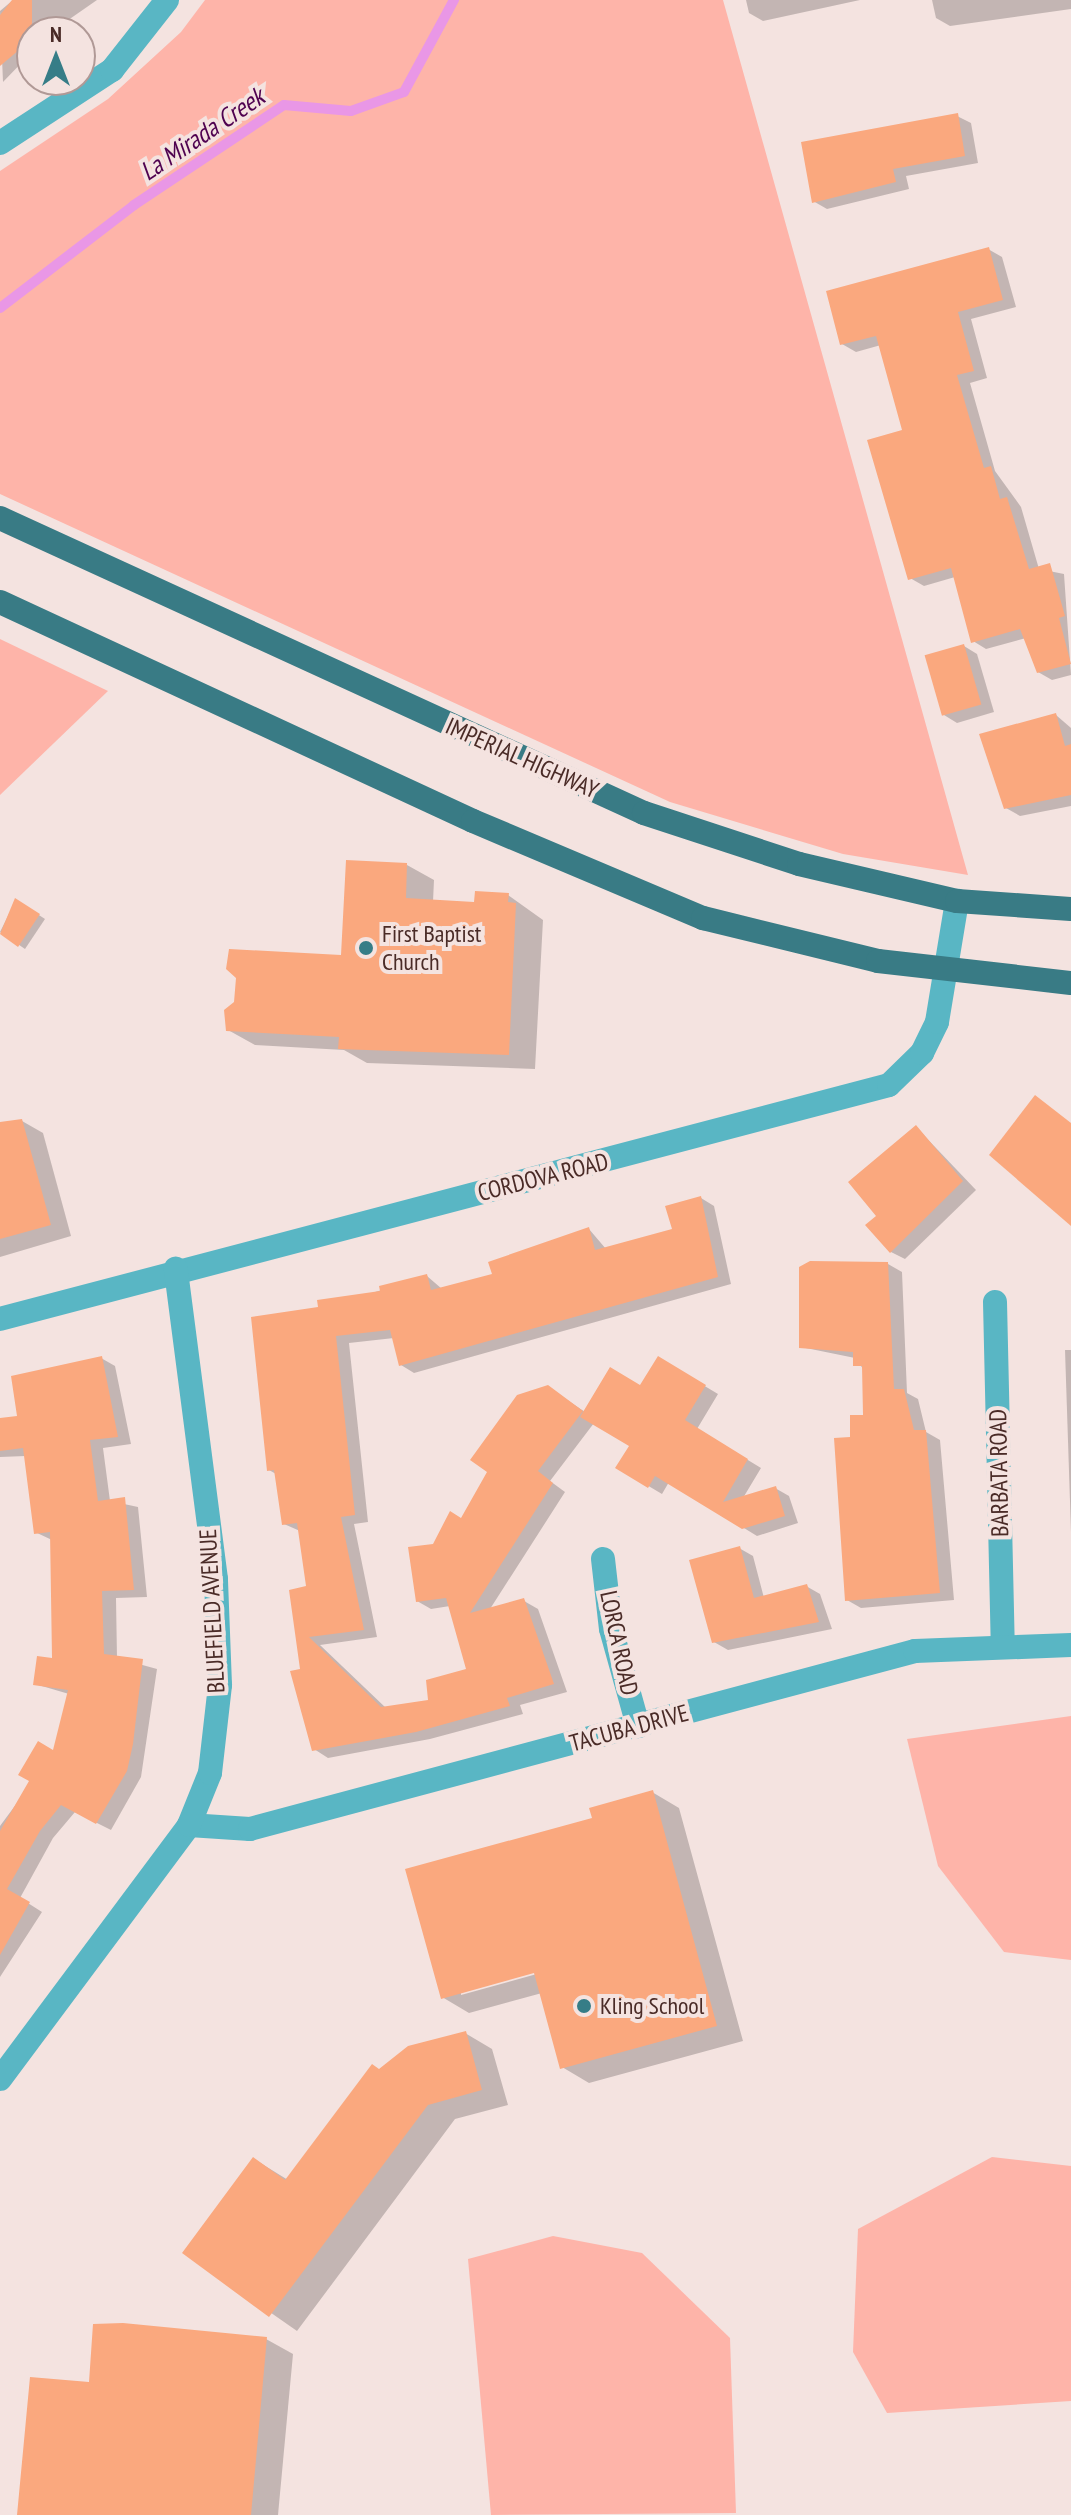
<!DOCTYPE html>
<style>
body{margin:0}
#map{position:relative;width:1071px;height:2515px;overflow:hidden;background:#f4e3e0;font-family:"PT Sans Narrow",sans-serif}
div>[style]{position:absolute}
.green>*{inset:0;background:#feb4a9}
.shadow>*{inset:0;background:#0003}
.stream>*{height:10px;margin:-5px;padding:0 5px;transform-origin:5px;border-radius:5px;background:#e997e6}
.building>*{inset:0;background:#faa87e;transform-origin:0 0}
.minor>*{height:24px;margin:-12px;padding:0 12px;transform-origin:12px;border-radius:12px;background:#59b6c4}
.major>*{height:24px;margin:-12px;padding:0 12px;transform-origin:12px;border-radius:12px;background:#397b85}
.dots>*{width:22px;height:22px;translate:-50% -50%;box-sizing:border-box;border:4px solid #f4e3e0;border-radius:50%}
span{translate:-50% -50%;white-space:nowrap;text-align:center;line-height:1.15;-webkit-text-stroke:8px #f4e3e0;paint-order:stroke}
.street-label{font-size:24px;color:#4a2b27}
.poi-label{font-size:24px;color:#4a2b27}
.left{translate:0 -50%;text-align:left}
.water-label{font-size:26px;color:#4f0250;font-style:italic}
.north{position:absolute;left:16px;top:16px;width:80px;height:80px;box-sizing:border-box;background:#f4e3e0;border:2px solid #b09996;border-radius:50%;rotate:0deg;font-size:22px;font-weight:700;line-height:32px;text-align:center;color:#4a2b27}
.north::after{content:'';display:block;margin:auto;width:28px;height:36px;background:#367d87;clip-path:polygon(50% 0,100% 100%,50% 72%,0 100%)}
</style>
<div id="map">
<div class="green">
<div style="clip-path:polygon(205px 0,723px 0,968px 875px,843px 854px,670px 802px,0 494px,0 171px,108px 99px,181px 32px)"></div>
<div style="clip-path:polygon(0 639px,108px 691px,0 795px)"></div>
<div style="clip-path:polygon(1071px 1716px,1071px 1960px,1004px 1952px,938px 1866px,907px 1739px)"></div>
<div style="clip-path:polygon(992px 2157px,1071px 2166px,1071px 2401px,887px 2413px,853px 2352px,858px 2229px)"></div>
<div style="clip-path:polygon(553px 2236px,642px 2253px,730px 2338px,736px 2513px,491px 2515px,468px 2259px)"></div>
</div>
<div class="shadow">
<div style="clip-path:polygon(13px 0,97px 0,51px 32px,32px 32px,32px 52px,3px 82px,0 11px)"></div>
<div style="clip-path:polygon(746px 0,860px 0,763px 21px,749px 13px)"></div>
<div style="clip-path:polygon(932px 0,1071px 0,1071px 9px,950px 26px,936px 18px)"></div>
<div style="clip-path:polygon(957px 116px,971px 123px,978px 163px,906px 176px,909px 189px,827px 209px,813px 201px)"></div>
<div style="clip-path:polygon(988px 249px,1002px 257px,1016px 307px,971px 319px,987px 378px,970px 383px,995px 471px,1021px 507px,1039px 569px,1064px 574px,1071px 675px,1052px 680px,1038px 672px,1026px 638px,986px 649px,973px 641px,955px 577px,924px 586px,910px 578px,904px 431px,881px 345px,856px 352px,842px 344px)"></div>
<div style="clip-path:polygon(964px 646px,977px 654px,994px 712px,957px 723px,944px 715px)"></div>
<div style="clip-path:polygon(1056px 715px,1071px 728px,1071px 806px,1020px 816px,1006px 808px)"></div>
<div style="clip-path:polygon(407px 865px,434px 880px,433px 902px,476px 904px,508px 895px,543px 920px,535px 1069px,367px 1063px,344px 1050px,255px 1045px,228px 1030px,343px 957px)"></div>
<div style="clip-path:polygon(16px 900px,45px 919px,25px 949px,0 932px)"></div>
<div style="clip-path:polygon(22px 1121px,43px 1133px,71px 1236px,0 1257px,0 1127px)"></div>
<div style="clip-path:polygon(916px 1127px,976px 1190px,905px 1259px,891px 1252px,879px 1216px)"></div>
<div style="clip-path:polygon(701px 1198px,714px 1206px,731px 1284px,414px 1373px,401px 1365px,394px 1338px,349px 1343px,368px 1522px,354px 1524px,377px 1637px,320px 1645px,386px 1708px,430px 1702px,468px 1671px,450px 1606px,431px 1609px,417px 1601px,434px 1545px,462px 1520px,548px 1387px,585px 1412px,641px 1387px,658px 1358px,718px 1394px,697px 1429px,761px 1468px,743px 1498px,775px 1488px,789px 1496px,798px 1523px,757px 1536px,669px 1482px,662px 1494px,618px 1468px,631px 1445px,594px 1423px,550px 1481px,565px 1492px,490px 1609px,524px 1601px,538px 1609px,567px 1692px,520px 1705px,523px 1714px,430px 1739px,328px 1758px,314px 1749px,292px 1673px,302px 1670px,308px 1588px,300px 1531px,284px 1524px,276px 1474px,269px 1470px,320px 1309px,427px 1276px,442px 1289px,494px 1276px,589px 1229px,606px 1249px,674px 1231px)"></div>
<div style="clip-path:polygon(888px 1264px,902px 1272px,907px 1393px,918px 1399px,926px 1432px,940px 1440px,954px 1600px,861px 1608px,847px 1600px,852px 1439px,865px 1417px,864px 1370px,855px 1358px,801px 1347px)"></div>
<div style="clip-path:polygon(1065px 1350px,1071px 1350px,1071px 1532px)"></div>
<div style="clip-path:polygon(101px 1358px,115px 1366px,131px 1444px,103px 1448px,110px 1501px,138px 1507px,147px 1597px,116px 1598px,117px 1658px,157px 1669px,141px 1777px,111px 1830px,75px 1812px,53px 1838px,20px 1898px,42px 1912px,0 1977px,0 1826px,54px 1753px,69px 1694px,35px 1684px,54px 1660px,52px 1540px,35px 1532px,26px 1456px,0 1457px,0 1420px,19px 1418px)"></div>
<div style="clip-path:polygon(739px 1548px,753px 1556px,764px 1598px,806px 1586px,820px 1594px,832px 1629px,728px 1650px,714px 1642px)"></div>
<div style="clip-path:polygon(evenodd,652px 1792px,679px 1808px,743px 2041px,589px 2083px,562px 2067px,542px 1993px,469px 2013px,442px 1997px,594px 1819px,652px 1792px,543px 1968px,544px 1972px,461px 1995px,461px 1991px,543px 1968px)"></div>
<div style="clip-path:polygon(465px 2033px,492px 2049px,508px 2105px,455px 2119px,297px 2331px,185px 2253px,254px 2159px,288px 2180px,380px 2071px)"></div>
<div style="clip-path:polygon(266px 2339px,293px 2354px,278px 2515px,19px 2515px,91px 2385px)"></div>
</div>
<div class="stream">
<div style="left:0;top:308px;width:169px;rotate:-37.5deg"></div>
<div style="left:134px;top:205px;width:180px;rotate:-33.7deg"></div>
<div style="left:284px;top:105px;width:67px;rotate:5.1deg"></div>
<div style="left:351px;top:111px;width:56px;rotate:-19.7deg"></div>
<div style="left:404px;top:92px;width:105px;rotate:-61.5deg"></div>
</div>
<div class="building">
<div style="clip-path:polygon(12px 0,32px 0,32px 39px,0 66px,0 15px)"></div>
<div style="clip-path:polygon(958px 113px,965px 156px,893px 169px,896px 182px,812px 203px,801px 142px)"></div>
<div style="clip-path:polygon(989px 247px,1003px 300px,958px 312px,974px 371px,957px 375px,984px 468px,991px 466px,1000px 499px,1007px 497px,1029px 569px,1050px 563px,1065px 616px,1059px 618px,1071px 664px,1037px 673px,1020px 629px,971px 643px,951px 568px,908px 580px,867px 440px,902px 430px,876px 336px,840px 345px,826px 291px)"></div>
<div style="left:964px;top:644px;width:63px;height:41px;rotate:74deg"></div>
<div style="clip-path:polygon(1056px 713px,1065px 746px,1071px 744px,1071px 795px,1004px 809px,979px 734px)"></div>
<div style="clip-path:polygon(346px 860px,407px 863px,406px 898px,474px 902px,475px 891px,509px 893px,508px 902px,516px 903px,509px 1055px,338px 1049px,339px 1037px,226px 1031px,224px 1010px,234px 1002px,236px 978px,226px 969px,229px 949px,341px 955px)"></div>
<div style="clip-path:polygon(15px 898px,40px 914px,18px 947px,0 934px)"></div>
<div style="clip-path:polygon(1035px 1095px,1071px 1123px,1071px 1226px,989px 1155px)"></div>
<div style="clip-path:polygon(22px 1119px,51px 1225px,0 1239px,0 1122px)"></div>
<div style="clip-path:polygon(916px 1125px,963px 1181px,890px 1253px,865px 1225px,876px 1216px,848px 1182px)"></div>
<div style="clip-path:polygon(701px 1196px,718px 1277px,399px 1366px,390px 1330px,336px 1336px,355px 1515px,341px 1517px,364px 1630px,309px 1637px,381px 1707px,428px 1700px,426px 1680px,466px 1669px,446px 1598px,416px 1602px,408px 1547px,433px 1544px,450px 1511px,461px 1518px,487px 1472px,470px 1460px,517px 1395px,548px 1385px,583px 1411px,538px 1471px,553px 1483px,470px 1613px,524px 1598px,554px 1684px,507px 1698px,510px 1706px,416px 1732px,312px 1751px,290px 1671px,300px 1669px,289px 1590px,306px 1586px,297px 1523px,282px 1525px,274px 1470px,267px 1471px,251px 1317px,318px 1307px,317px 1300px,380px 1291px,379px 1286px,427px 1274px,431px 1290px,492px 1274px,488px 1262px,589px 1227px,595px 1250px,672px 1229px,665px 1206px)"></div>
<div style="clip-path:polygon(810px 1261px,888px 1262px,894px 1389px,904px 1389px,914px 1430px,926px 1430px,940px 1593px,845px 1601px,834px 1438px,850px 1437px,850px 1415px,863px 1415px,862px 1366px,853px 1366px,853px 1352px,799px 1348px,799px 1267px)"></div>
<div style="clip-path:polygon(102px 1356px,118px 1437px,90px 1440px,98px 1501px,125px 1497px,134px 1590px,102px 1591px,104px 1654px,143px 1659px,133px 1744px,127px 1771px,96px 1824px,61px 1805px,40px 1831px,7px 1889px,30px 1902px,0 1955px,0 1831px,29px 1781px,18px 1775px,38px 1741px,53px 1750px,68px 1690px,33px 1685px,37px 1656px,52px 1658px,50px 1532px,34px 1534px,23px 1448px,0 1451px,0 1418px,17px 1416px,11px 1376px)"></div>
<div style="clip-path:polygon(658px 1356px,706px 1385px,685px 1420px,748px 1459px,723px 1502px,776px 1486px,785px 1516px,742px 1529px,655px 1476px,648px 1488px,615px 1468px,629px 1446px,580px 1417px,610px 1367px,640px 1385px)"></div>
<div style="clip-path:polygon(740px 1546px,754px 1598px,807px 1584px,819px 1622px,712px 1643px,689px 1560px)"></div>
<div style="clip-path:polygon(653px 1790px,717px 2026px,560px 2069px,534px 1973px,441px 1999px,405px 1869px,592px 1818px,589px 1808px)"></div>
<div style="clip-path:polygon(466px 2031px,482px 2090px,428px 2105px,269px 2317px,182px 2253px,253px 2157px,285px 2180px,372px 2064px,379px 2069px,408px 2046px)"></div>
<div style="clip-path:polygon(123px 2323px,267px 2337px,251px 2515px,17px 2515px,30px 2377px,89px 2382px,93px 2324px)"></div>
</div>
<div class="minor">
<div style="left:0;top:143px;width:134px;rotate:-33.1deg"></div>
<div style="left:112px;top:70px;width:89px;rotate:-51.8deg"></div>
<div style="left:995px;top:1302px;width:342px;rotate:88.7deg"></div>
<div style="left:0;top:1319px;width:919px;rotate:-14.75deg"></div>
<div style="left:889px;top:1085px;width:46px;rotate:-44.1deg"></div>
<div style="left:922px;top:1053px;width:34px;rotate:-64deg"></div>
<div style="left:937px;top:1022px;width:123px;rotate:-80.6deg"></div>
<div style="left:603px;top:1559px;width:70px;rotate:83.5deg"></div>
<div style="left:611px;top:1629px;width:101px;rotate:74.4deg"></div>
<div style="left:189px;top:1825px;width:61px;rotate:3.8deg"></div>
<div style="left:250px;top:1829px;width:688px;rotate:-14.99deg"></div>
<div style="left:915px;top:1651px;width:156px;rotate:-2.2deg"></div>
<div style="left:0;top:2079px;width:317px;rotate:-53.3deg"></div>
<div style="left:189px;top:1825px;width:56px;rotate:-68deg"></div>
<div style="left:210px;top:1773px;width:89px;rotate:-83.5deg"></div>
<div style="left:220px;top:1685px;width:106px;rotate:-92.2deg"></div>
<div style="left:216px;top:1579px;width:313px;rotate:-97.4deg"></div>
</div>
<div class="major">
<div style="left:0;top:518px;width:708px;rotate:24.61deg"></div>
<div style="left:644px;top:813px;width:163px;rotate:18.2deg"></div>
<div style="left:799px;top:864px;width:162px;rotate:13.2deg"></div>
<div style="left:957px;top:901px;width:114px;rotate:4deg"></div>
<div style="left:0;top:602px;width:521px;rotate:24.84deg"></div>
<div style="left:473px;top:821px;width:250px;rotate:22.9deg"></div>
<div style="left:703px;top:918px;width:180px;rotate:13.8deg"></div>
<div style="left:878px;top:961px;width:194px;rotate:6.5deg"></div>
</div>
<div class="dots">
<div style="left:366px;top:948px;background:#367d87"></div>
<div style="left:584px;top:2006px;background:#367d87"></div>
</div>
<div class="street-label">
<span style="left:522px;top:758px;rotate:24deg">IMPERIAL HIGHWAY</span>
<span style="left:543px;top:1177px;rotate:-14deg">CORDOVA ROAD</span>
<span style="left:999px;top:1473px;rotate:-91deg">BARBATA ROAD</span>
<span style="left:212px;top:1611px;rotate:-93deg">BLUEFIELD AVENUE</span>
<span style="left:619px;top:1643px;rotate:78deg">LORCA ROAD</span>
<span style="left:629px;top:1728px;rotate:-15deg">TACUBA DRIVE</span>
</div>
<div class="poi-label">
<span class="left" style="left:382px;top:948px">First Baptist<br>Church</span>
<span class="left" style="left:600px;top:2006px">Kling School</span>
</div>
<div class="water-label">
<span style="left:202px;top:134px;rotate:-34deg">La Mirada Creek</span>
</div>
<div class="north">N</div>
</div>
